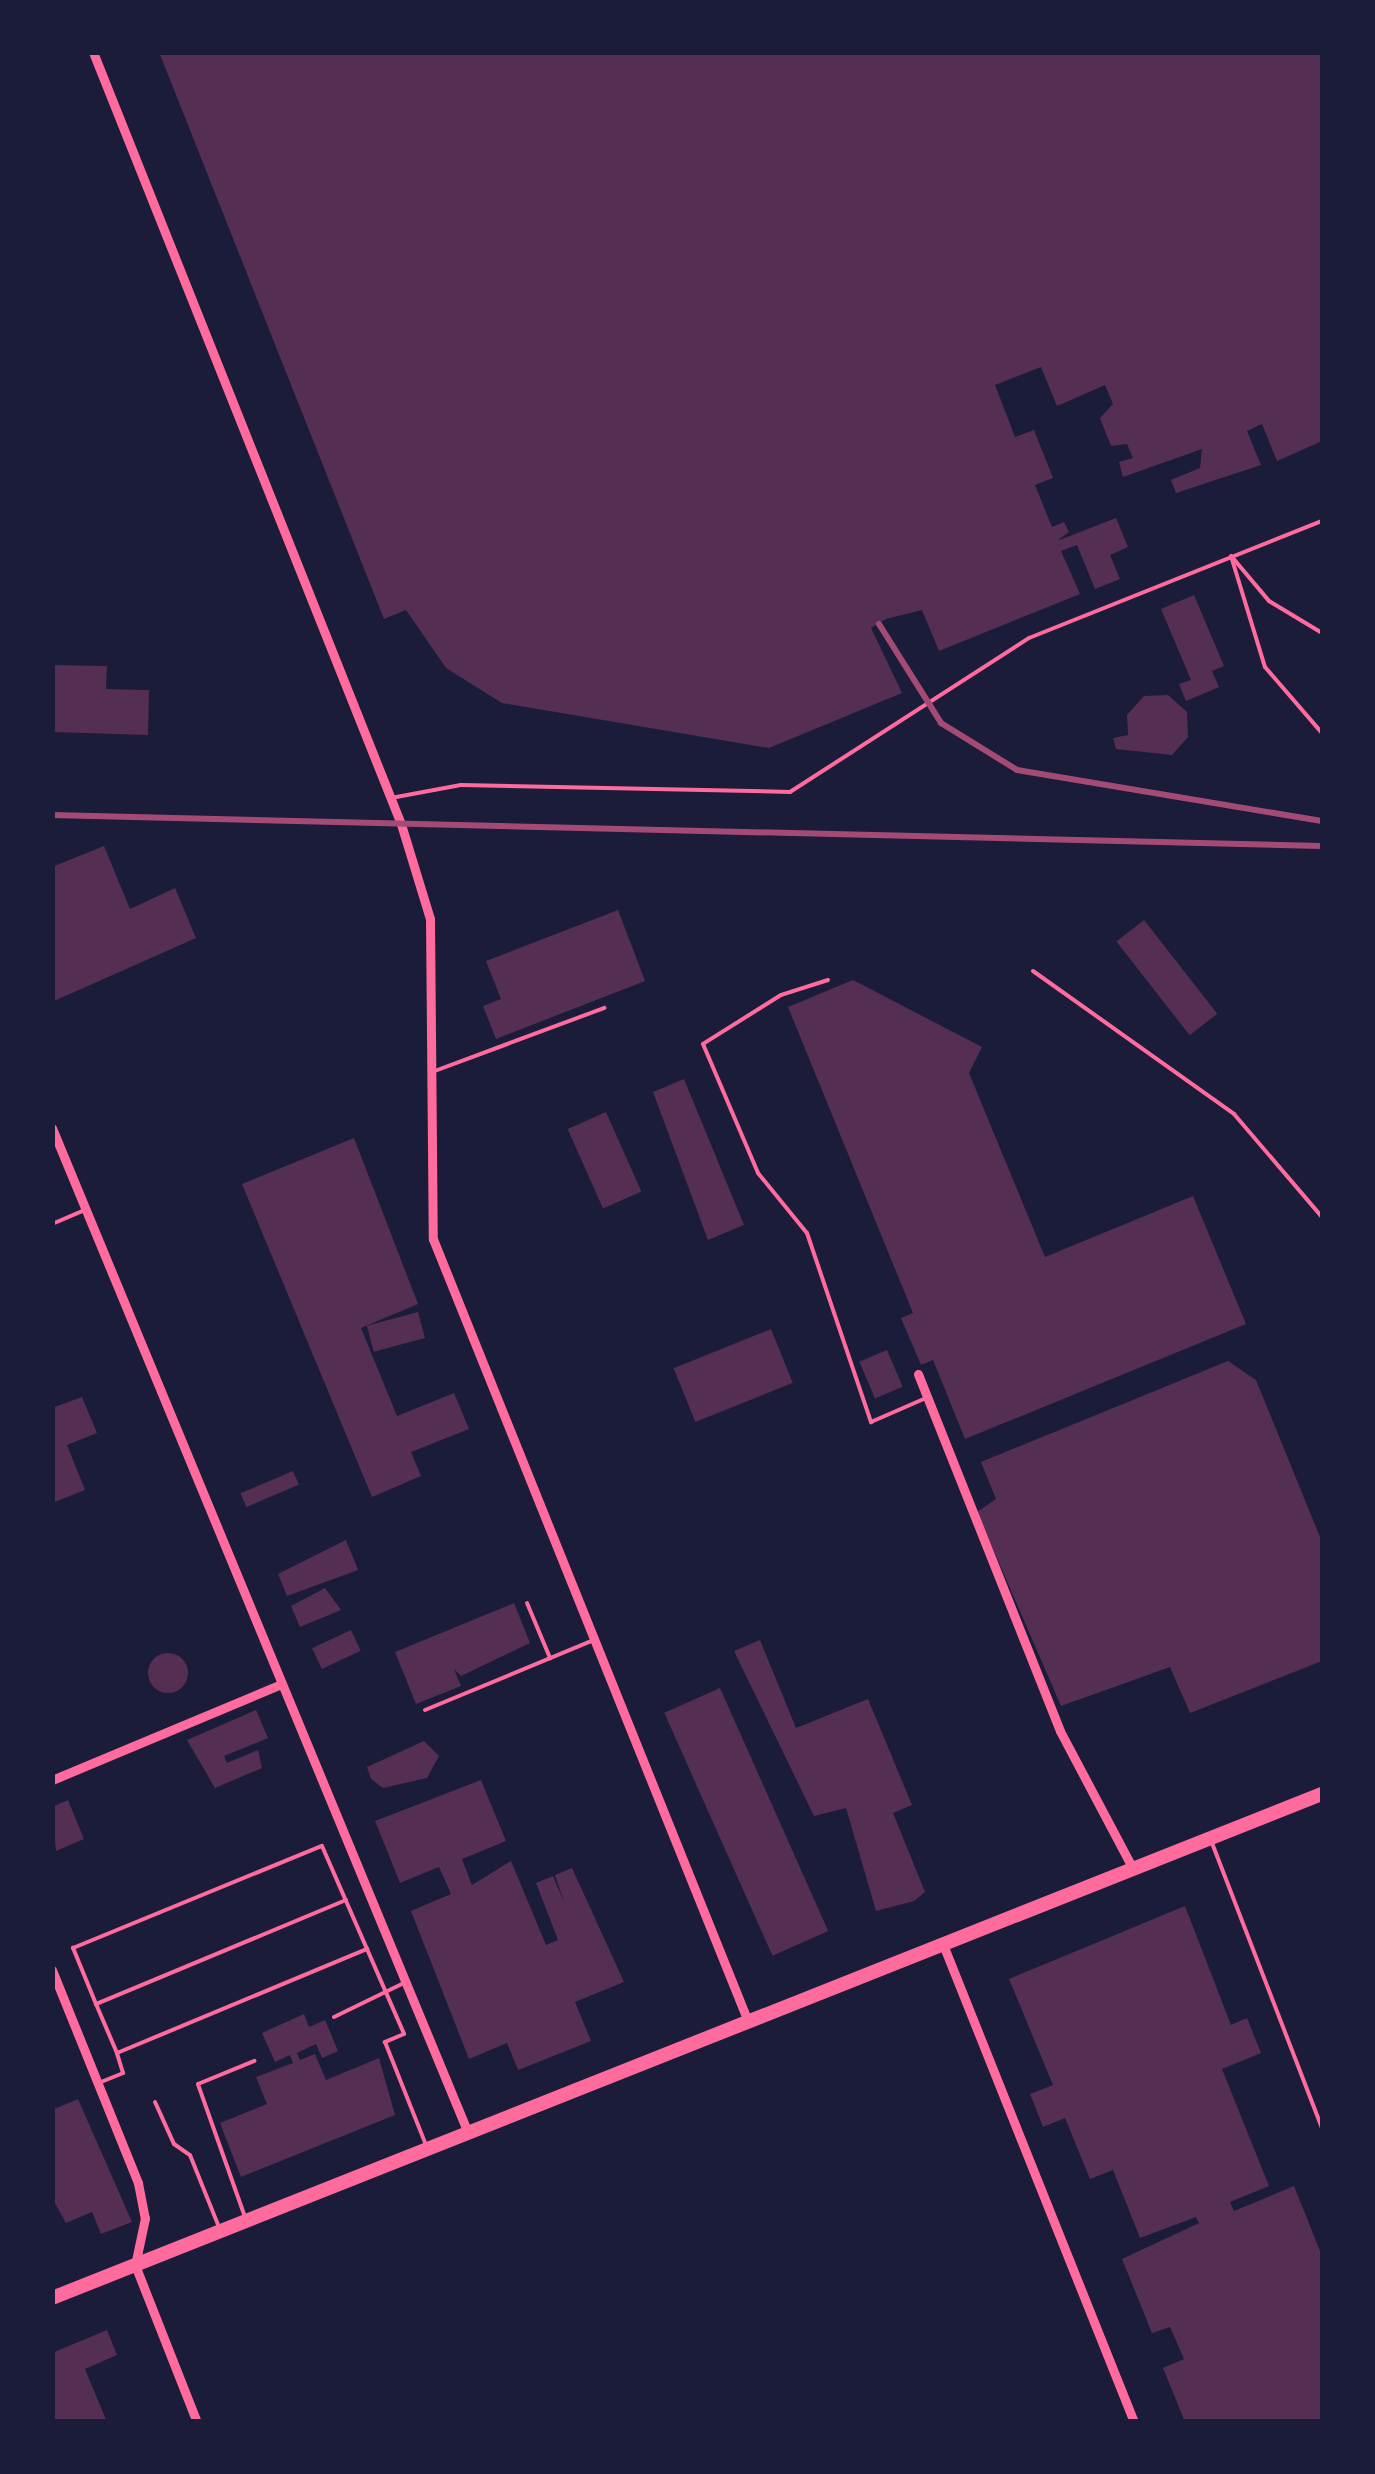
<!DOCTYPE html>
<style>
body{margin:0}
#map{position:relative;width:1375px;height:2474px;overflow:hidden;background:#1b1b3a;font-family:Arial,sans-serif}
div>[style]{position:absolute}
.building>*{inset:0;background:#542f53;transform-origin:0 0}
.round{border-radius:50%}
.service>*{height:4px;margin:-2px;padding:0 2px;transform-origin:2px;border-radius:2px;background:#ff6b9d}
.minor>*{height:9px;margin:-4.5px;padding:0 4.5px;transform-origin:4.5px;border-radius:4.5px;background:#ff6b9d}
.primary>*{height:14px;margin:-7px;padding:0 7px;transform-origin:7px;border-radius:7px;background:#ff6b9d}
.rail>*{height:6px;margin:-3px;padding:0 3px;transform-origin:3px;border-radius:3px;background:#a44b75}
span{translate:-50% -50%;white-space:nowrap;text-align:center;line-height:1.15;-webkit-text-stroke:10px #1b1b3a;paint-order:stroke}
.frame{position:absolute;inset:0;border:55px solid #1b1b3a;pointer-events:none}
</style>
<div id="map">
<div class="building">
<div style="clip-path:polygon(159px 52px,1322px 52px,1322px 441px,1277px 461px,1262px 424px,1247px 431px,1261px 465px,1176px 493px,1171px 480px,1200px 468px,1202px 449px,1123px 477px,1119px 462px,1133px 458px,1127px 444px,1111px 446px,1100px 418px,1113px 404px,1105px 385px,1057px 406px,1041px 367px,995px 385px,1015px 437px,1034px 430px,1053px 478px,1035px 485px,1052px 527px,1064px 522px,1069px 532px,1057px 541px,1116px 518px,1128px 547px,1110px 555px,1120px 579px,1095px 589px,1077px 545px,1061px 551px,1080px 594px,939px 651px,922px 610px,886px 619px,871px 628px,902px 693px,769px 748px,502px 703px,446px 668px,406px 610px,384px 619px)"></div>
<div style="clip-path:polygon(1194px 595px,1224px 666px,1212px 671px,1219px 687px,1186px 701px,1179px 684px,1191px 680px,1161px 609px)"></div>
<div style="clip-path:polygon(52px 665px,107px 666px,106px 689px,149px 690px,148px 735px,52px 732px)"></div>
<div style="clip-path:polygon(1168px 695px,1187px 712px,1188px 737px,1172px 755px,1116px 749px,1113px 738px,1128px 735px,1127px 715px,1144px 696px)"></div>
<div style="clip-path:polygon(104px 846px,130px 909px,175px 888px,196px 938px,54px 1001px,52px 867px)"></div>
<div style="clip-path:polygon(618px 910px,645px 981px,496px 1039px,483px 1006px,501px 999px,486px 961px)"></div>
<div style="left:1144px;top:920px;width:119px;height:35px;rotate:52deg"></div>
<div style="clip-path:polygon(853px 980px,982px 1047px,969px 1073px,1045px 1257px,1193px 1196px,1246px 1324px,965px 1439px,933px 1360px,921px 1365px,901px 1318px,913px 1313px,788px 1007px)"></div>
<div style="clip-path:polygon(684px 1079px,744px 1225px,708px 1240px,653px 1092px)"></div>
<div style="left:606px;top:1112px;width:87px;height:42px;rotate:66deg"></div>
<div style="clip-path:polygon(354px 1138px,418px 1304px,361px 1328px,397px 1416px,454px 1393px,469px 1429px,411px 1452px,421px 1476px,372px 1497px,242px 1184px)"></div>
<div style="left:418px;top:1312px;width:27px;height:53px;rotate:75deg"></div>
<div style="left:771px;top:1329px;width:58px;height:105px;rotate:68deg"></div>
<div style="left:887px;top:1350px;width:40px;height:30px;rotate:67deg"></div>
<div style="clip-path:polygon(1228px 1361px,1256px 1380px,1322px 1542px,1322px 1661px,1190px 1713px,1170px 1667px,1061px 1706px,977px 1512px,996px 1499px,981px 1462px)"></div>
<div style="clip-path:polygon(82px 1397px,97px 1433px,67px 1445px,85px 1490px,52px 1503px,52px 1408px)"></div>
<div style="left:293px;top:1471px;width:15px;height:57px;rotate:67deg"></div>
<div style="clip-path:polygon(346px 1540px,358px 1570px,287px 1596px,278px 1574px)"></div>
<div style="clip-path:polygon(325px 1588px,341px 1610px,300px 1627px,291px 1606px)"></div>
<div style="clip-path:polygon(514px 1603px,530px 1643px,461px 1676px,454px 1669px,461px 1686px,416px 1704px,395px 1652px)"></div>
<div style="left:351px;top:1630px;width:23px;height:43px;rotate:65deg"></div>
<div style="clip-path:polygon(760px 1640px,796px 1728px,868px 1699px,912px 1805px,893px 1813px,925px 1892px,914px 1901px,876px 1911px,846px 1808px,814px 1816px,734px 1651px)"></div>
<div class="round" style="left:148px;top:1653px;width:40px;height:40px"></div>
<div style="left:720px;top:1688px;width:266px;height:61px;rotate:66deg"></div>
<div style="clip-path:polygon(256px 1710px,268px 1738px,224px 1756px,227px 1763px,258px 1750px,262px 1768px,215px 1788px,187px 1740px)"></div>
<div style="clip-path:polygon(424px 1741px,439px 1756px,427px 1778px,383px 1788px,371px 1779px,367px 1767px)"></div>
<div style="clip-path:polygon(481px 1780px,506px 1841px,462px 1859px,472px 1885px,511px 1861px,546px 1945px,558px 1940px,536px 1883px,553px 1876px,564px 1902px,555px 1875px,572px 1868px,624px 1982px,575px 2002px,591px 2041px,518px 2070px,507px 2043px,469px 2059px,411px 1911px,451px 1894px,439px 1867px,400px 1883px,375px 1821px)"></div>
<div style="clip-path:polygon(68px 1800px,84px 1839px,56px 1851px,52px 1807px)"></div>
<div style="clip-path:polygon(1185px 1906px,1231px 2025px,1247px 2018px,1261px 2053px,1222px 2069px,1269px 2186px,1230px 2202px,1234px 2211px,1294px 2186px,1322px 2256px,1322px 2422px,1185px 2422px,1163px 2368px,1184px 2359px,1170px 2327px,1152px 2333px,1122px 2259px,1199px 2223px,1196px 2217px,1140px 2238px,1113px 2170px,1090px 2179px,1065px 2118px,1043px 2127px,1030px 2094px,1053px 2085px,1009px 1979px)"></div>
<div style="clip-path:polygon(304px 2014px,309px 2027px,325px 2020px,338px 2051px,322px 2058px,316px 2044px,297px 2053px,300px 2060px,315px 2054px,326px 2080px,379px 2058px,395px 2115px,241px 2177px,220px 2123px,267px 2104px,256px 2077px,293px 2063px,290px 2055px,275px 2062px,262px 2033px)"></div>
<div style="clip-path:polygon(78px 2099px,132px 2222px,101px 2234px,92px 2212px,66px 2223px,52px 2198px,52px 2110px)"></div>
<div style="clip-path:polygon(107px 2330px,117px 2355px,85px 2369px,107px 2422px,52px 2422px,52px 2353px)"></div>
</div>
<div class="service">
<div style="left:1231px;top:556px;width:116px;rotate:73deg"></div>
<div style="left:1265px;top:667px;width:87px;rotate:49.2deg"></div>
<div style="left:1232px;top:557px;width:57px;rotate:49.9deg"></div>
<div style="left:1269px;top:601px;width:62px;rotate:31.1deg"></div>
<div style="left:391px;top:798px;width:71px;rotate:-10.5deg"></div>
<div style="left:461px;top:785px;width:329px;rotate:1.2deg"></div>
<div style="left:790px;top:792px;width:284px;rotate:-32.8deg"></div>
<div style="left:1029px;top:638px;width:315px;rotate:-21.8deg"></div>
<div style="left:1033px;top:971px;width:247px;rotate:35.4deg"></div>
<div style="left:1234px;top:1114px;width:135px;rotate:49.5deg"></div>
<div style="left:828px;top:980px;width:49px;rotate:162.3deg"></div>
<div style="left:781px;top:995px;width:92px;rotate:147.9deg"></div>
<div style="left:703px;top:1044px;width:140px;rotate:66.9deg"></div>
<div style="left:758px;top:1173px;width:77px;rotate:50.8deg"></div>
<div style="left:807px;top:1233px;width:200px;rotate:71.3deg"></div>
<div style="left:871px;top:1422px;width:60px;rotate:-23.6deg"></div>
<div style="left:432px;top:1072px;width:184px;rotate:-20.4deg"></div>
<div style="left:52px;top:1224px;width:36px;rotate:-23deg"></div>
<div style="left:527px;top:1603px;width:60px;rotate:67.3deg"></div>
<div style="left:425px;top:1710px;width:183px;rotate:-22.5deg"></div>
<div style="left:1212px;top:1843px;width:305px;rotate:68.9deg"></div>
<div style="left:346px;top:1900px;width:271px;rotate:157.4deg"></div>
<div style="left:96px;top:2004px;width:61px;rotate:-112.3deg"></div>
<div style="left:73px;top:1948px;width:269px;rotate:-22.3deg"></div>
<div style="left:322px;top:1846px;width:205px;rotate:66.4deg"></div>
<div style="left:404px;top:2034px;width:21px;rotate:157deg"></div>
<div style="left:385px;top:2042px;width:111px;rotate:68.3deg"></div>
<div style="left:96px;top:2004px;width:53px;rotate:66.8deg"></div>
<div style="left:117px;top:2053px;width:271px;rotate:-22.6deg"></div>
<div style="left:334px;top:2017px;width:80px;rotate:-25.9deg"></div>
<div style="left:101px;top:2082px;width:24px;rotate:-22deg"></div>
<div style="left:123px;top:2073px;width:21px;rotate:-107deg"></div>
<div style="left:155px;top:2102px;width:46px;rotate:65.7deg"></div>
<div style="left:174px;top:2144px;width:19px;rotate:35deg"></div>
<div style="left:190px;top:2155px;width:78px;rotate:68.1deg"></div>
<div style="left:245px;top:2217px;width:141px;rotate:-109.5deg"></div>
<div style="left:198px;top:2084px;width:61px;rotate:-22.3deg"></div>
</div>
<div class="minor">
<div style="left:93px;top:52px;width:831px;rotate:68.25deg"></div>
<div style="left:401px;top:824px;width:99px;rotate:73deg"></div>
<div style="left:430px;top:919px;width:320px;rotate:89.5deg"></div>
<div style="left:433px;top:1239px;width:841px;rotate:68.07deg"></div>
<div style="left:52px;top:1128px;width:1088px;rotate:67.51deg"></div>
<div style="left:918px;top:1374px;width:384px;rotate:68.3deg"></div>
<div style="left:1060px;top:1731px;width:156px;rotate:62.1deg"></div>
<div style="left:52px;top:1780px;width:249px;rotate:-22.7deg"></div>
<div style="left:942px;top:1942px;width:517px;rotate:68.2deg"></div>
<div style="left:52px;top:1970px;width:230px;rotate:68deg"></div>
<div style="left:138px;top:2183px;width:36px;rotate:79deg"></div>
<div style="left:145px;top:2218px;width:48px;rotate:102deg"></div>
<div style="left:135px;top:2265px;width:169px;rotate:68.5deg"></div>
</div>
<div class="primary">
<div style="left:52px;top:2298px;width:1366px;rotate:-21.65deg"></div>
</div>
<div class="rail">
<div style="left:879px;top:624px;width:117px;rotate:57.9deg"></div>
<div style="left:941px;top:723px;width:89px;rotate:31.7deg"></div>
<div style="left:1017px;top:770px;width:309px;rotate:9.5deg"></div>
<div style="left:52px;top:815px;width:1270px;rotate:1.4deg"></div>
</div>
<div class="frame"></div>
</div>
